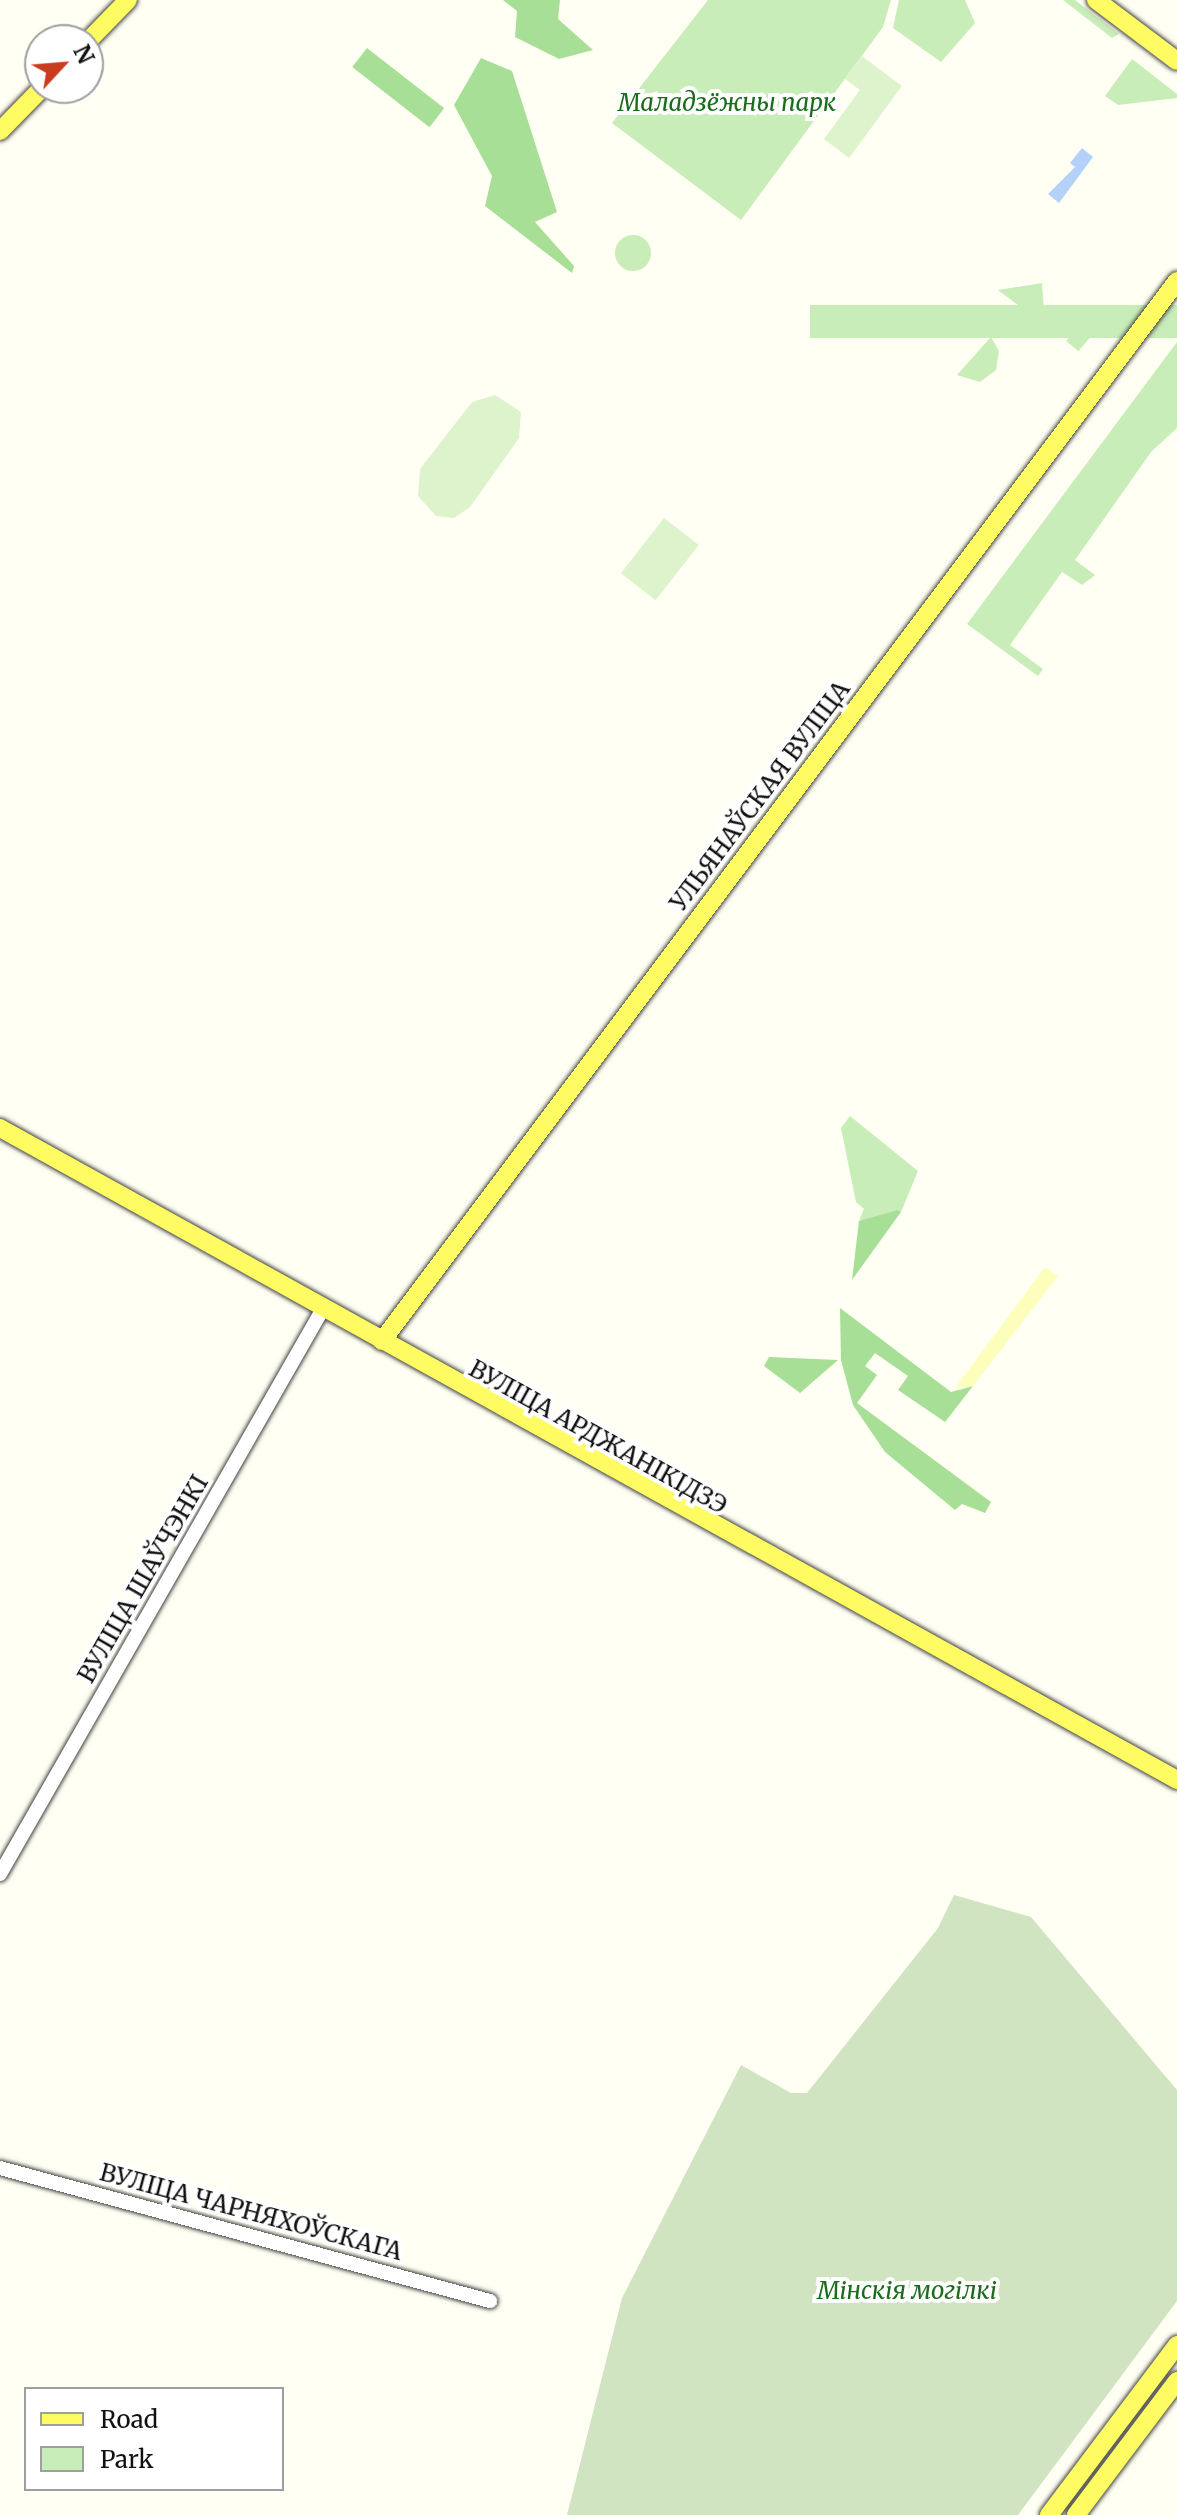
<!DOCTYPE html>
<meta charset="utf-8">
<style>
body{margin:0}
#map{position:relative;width:1177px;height:2515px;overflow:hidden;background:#fffff3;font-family:Merriweather,serif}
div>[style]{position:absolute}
.green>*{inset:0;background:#c9edb9;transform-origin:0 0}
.round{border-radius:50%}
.forest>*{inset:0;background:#a8df97;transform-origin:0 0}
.sand>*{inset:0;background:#fefebc}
.cemetery>*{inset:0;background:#d1e4c1}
.pitch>*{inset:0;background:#ddf3cc;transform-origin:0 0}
.water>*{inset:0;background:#b4d1fa}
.roads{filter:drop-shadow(0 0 2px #434343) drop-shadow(0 0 2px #434343)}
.minor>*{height:14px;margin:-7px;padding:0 7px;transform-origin:7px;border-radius:7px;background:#fff}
.major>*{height:18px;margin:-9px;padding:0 9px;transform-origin:9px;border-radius:9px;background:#fffb63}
span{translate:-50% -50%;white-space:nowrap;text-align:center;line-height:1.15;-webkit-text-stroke:8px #fff;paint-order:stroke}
.park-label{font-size:24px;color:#1b6d1c;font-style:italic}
.street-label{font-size:24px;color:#101010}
.legend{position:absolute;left:24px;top:2387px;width:260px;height:104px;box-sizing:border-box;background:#fff;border:2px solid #9f9f9f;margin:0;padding:10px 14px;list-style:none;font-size:24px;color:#101010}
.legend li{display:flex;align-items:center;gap:16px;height:40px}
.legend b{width:40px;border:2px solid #9f9f9f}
.north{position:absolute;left:24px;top:24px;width:80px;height:80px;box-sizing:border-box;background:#fff;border:2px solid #9f9f9f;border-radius:50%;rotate:64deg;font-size:22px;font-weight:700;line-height:32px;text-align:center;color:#101010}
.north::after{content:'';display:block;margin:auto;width:28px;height:36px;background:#ca3c1e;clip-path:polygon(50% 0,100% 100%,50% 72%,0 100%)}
</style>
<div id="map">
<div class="green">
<div style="clip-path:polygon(708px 0,891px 0,883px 27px,741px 220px,612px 123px)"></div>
<div style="clip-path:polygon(899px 0,965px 0,975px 23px,941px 62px,893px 28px)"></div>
<div style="clip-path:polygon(1063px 0,1075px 0,1119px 34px,1112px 38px)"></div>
<div style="clip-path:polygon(1132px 59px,1177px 94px,1177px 98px,1118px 105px,1105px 96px)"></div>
<div class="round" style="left:615px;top:235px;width:36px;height:36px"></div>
<div style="clip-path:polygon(1042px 283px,1045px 325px,998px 290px)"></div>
<div style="left:1177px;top:305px;width:33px;height:367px;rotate:90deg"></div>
<div style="left:1088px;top:315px;width:16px;height:34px;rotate:40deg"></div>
<div style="clip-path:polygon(991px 337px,999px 351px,996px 370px,980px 382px,957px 375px)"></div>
<div style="clip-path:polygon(1177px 342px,1177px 428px,1151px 452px,1075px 560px,1095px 575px,1082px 585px,1062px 572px,1010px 645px,1043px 669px,1038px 676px,967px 624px)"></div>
<div style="clip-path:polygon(850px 1116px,918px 1171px,901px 1212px,859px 1221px,864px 1209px,856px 1202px,841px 1128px)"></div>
</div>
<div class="forest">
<div style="clip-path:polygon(503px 0,560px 0,558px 19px,593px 50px,559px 59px,515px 37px,517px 11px)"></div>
<div style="left:367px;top:48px;width:98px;height:24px;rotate:38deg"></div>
<div style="clip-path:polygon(481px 58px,512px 71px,557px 212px,535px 222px,574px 266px,572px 273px,485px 206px,492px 176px,454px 105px)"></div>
<div style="clip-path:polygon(898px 1210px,901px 1212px,852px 1280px,859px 1221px)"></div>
<div style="clip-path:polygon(840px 1308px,951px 1392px,973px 1386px,945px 1422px,898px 1390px,908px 1376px,875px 1353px,865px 1366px,877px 1375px,857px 1403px,991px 1502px,985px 1513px,962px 1504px,955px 1510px,885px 1452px,853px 1405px,841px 1360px)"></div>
<div style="clip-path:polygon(769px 1357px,838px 1360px,800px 1393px,764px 1366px)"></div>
</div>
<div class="sand">
<div style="clip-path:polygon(1045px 1267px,1058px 1276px,973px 1386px,955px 1388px)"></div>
</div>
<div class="cemetery">
<div style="clip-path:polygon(954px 1895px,1031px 1917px,1177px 2090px,1177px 2301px,1018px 2515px,567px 2515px,622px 2298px,741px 2065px,791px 2093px,807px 2093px,938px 1928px)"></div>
</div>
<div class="pitch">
<div style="clip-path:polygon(862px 56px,902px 86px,849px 158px,824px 139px,860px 90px,845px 79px)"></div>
<div style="clip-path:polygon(495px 395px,521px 412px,519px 438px,470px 507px,454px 518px,436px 516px,418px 496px,420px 469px,472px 402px)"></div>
<div style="left:664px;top:518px;width:44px;height:70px;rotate:38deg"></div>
</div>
<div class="water">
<div style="clip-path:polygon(1082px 148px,1093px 157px,1059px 203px,1048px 194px,1075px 167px,1070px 163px)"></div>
</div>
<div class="roads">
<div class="minor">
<div style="left:0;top:1874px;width:653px;rotate:-60.26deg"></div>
<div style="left:0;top:2168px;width:508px;rotate:15.19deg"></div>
</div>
<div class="major">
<div style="left:1096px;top:0;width:101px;rotate:37deg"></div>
<div style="left:88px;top:41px;width:57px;rotate:-45.7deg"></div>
<div style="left:0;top:131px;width:60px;rotate:-45.7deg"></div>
<div style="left:0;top:1128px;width:1346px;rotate:28.98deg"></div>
<div style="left:382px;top:1341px;width:1325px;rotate:-53.13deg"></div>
<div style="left:1049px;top:2515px;width:213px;rotate:-53deg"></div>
<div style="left:1076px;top:2515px;width:168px;rotate:-53deg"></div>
</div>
</div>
<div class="park-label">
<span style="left:727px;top:103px">Маладзёжны парк</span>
<span style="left:907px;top:2291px">Мінскія могілкі</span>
</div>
<div class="street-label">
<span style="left:760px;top:796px;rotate:-53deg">УЛЬЯНАЎСКАЯ ВУЛІЦА</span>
<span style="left:598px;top:1437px;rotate:29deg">ВУЛІЦА АРДЖАНІКІДЗЭ</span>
<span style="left:143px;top:1579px;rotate:-60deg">ВУЛІЦА ШАЎЧЭНКІ</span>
<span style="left:251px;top:2212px;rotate:15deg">ВУЛІЦА ЧАРНЯХОЎСКАГА</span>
</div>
<ul class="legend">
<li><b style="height:10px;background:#fffb63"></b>Road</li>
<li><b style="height:22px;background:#c9edb9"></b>Park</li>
</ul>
<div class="north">N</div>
</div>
